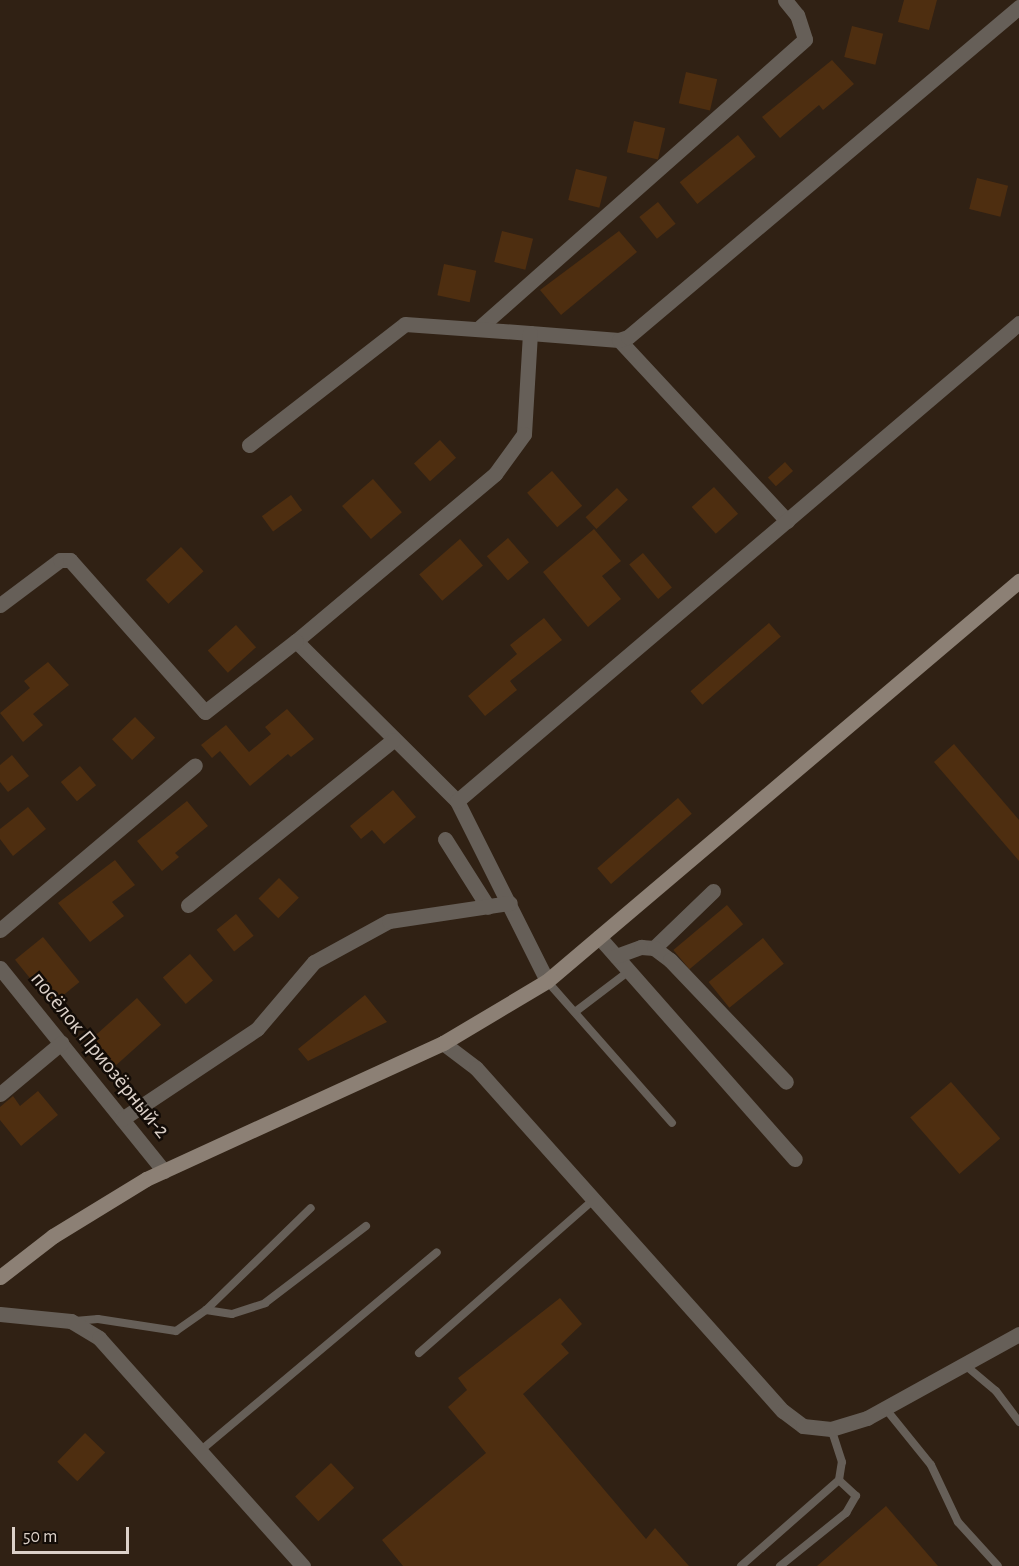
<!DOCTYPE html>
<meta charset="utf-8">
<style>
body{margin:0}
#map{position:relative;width:1019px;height:1566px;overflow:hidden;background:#302114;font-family:"Alegreya Sans",sans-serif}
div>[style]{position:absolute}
.building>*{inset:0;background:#4e2e10;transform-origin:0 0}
.lane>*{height:8px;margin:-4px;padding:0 4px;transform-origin:4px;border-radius:4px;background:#665f58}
.street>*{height:15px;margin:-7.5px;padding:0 7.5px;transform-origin:7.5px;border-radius:7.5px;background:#665f58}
.secondary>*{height:15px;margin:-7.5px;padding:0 7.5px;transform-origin:7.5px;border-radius:7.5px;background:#8c8075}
span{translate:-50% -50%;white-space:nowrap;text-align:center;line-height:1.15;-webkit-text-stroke:5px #130c07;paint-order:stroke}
.street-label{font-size:22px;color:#dcd1c9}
.scale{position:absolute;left:12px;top:1527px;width:117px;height:27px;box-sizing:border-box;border:3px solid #dcd1c9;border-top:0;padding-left:8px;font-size:18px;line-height:21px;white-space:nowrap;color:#dcd1c9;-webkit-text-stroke:4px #130c07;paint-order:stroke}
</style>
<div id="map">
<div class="building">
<div style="clip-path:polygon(904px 0,937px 0,929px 30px,898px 22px)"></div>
<div style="left:852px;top:26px;width:32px;height:32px;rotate:14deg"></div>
<div style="clip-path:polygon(832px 60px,854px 84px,823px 110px,819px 105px,780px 138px,762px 117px)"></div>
<div style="left:686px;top:72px;width:32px;height:32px;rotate:13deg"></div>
<div style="left:634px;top:121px;width:32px;height:32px;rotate:13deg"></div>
<div style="left:738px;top:135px;width:28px;height:75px;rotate:51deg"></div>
<div style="left:576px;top:169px;width:32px;height:32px;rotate:14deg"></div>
<div style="left:977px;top:178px;width:32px;height:32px;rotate:14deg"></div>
<div style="left:658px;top:202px;width:28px;height:24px;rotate:51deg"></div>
<div style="left:502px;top:231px;width:32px;height:32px;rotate:14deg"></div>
<div style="clip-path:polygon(619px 231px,637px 252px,561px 315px,540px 290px)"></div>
<div style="left:444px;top:264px;width:33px;height:32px;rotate:12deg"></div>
<div style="left:440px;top:440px;width:24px;height:35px;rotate:48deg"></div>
<div style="left:785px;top:462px;width:12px;height:23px;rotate:48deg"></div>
<div style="left:552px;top:471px;width:46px;height:33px;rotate:49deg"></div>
<div style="left:373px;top:479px;width:44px;height:41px;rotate:49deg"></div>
<div style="left:714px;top:487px;width:36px;height:30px;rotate:48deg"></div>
<div style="left:617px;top:488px;width:16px;height:43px;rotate:47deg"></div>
<div style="left:291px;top:495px;width:19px;height:36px;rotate:54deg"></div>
<div style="clip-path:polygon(594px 529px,621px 561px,602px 576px,621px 599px,588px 627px,543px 572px)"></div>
<div style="left:508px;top:538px;width:32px;height:28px;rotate:49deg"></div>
<div style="left:460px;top:539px;width:35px;height:54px;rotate:49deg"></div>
<div style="left:181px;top:547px;width:33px;height:48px;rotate:47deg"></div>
<div style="left:643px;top:553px;width:45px;height:18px;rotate:50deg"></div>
<div style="clip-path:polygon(544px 618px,562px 640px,510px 681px,517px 690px,485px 716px,468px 696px,517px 654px,510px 645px)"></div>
<div style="left:769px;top:623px;width:18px;height:104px;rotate:49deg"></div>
<div style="left:236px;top:625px;width:30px;height:38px;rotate:48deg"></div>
<div style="clip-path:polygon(48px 662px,69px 685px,33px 714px,43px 725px,23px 742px,0 713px,30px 688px,24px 681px)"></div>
<div style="clip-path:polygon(287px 709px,314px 739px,291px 757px,288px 754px,250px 786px,220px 751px,212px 758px,201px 745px,226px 725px,249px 752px,271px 734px,265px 727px)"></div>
<div style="left:135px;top:717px;width:29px;height:32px;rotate:46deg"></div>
<div style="clip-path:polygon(954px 744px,1019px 820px,1019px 861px,934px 762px)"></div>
<div style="clip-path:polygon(12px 755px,29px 776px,8px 792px,0 782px,0 765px)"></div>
<div style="left:80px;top:766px;width:25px;height:25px;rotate:50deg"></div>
<div style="clip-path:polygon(393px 790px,416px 817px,384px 844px,372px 830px,361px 839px,350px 826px)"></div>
<div style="left:678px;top:798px;width:21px;height:107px;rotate:49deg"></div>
<div style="clip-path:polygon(187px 801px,208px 826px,175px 853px,179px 857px,162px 871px,137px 841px)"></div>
<div style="clip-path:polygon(28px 807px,46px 829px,13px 856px,0 839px,0 829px)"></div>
<div style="clip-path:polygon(115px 860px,135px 885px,112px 902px,124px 916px,90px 942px,58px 903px)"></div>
<div style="left:279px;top:878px;width:28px;height:29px;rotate:45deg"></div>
<div style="left:727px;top:905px;width:25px;height:70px;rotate:50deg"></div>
<div style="left:236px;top:914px;width:28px;height:25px;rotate:51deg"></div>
<div style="left:43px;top:937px;width:58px;height:36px;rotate:51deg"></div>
<div style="left:763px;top:938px;width:33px;height:70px;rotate:51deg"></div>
<div style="left:190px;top:954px;width:35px;height:36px;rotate:49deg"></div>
<div style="clip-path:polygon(365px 995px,387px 1022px,308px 1061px,298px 1049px)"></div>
<div style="left:137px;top:998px;width:36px;height:67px;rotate:48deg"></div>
<div style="left:951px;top:1082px;width:75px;height:54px;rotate:49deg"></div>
<div style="clip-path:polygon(38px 1091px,58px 1115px,21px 1146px,0 1120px,0 1107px,13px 1096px,20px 1106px)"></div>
<div style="clip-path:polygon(560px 1298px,582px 1324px,561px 1344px,569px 1353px,523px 1394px,646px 1539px,655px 1528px,689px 1566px,403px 1566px,382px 1540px,486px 1453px,448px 1407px,467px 1390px,458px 1378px)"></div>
<div style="left:85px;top:1433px;width:28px;height:40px;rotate:44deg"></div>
<div style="left:331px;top:1463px;width:34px;height:49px;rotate:47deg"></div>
<div style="clip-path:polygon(886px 1506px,938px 1566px,817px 1566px)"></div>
</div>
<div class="lane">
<div style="left:547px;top:981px;width:189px;rotate:48.6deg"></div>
<div style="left:575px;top:1012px;width:68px;rotate:-37.2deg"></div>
<div style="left:206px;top:1310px;width:26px;rotate:9deg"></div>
<div style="left:232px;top:1314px;width:35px;rotate:-18deg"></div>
<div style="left:265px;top:1303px;width:127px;rotate:-37.3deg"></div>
<div style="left:75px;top:1321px;width:23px;rotate:-5deg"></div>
<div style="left:98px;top:1319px;width:79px;rotate:8.7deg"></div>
<div style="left:176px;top:1331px;width:37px;rotate:-35deg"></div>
<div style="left:206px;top:1310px;width:146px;rotate:-44.2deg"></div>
<div style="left:419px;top:1353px;width:233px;rotate:-41.3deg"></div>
<div style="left:965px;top:1365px;width:40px;rotate:40deg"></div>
<div style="left:996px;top:1391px;width:39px;rotate:53deg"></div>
<div style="left:885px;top:1408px;width:73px;rotate:51.1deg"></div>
<div style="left:931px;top:1465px;width:63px;rotate:64.7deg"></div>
<div style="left:958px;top:1522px;width:59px;rotate:47.7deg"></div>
<div style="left:200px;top:1451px;width:309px;rotate:-40deg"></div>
<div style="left:741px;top:1566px;width:130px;rotate:-41.3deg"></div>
<div style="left:839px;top:1480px;width:18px;rotate:-81deg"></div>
<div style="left:842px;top:1462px;width:35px;rotate:-108deg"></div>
<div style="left:780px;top:1566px;width:85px;rotate:-38.8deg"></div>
<div style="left:846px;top:1513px;width:20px;rotate:-60deg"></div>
<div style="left:856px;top:1496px;width:23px;rotate:-137deg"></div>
</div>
<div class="street">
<div style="left:480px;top:327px;width:434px;rotate:-41.5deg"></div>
<div style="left:805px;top:39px;width:25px;rotate:-108deg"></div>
<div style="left:797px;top:15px;width:19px;rotate:-129deg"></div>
<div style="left:530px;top:333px;width:89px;rotate:4.5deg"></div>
<div style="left:619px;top:340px;width:247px;rotate:47.1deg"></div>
<div style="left:619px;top:340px;width:9px;rotate:-18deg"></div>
<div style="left:628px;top:337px;width:512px;rotate:-40.16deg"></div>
<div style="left:249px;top:445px;width:197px;rotate:-37.8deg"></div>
<div style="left:405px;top:324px;width:125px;rotate:4.1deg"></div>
<div style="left:530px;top:333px;width:101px;rotate:93.4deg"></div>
<div style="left:524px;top:434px;width:49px;rotate:125.9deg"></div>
<div style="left:495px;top:474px;width:260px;rotate:140deg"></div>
<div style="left:296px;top:641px;width:227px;rotate:44.8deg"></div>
<div style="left:457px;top:801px;width:201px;rotate:63.4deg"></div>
<div style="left:0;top:605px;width:75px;rotate:-36.9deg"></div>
<div style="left:60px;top:560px;width:10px"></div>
<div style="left:70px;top:560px;width:203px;rotate:48.4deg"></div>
<div style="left:205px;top:712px;width:115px;rotate:-38deg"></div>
<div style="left:457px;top:801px;width:738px;rotate:-40.38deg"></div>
<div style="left:445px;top:839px;width:80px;rotate:57.7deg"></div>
<div style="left:188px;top:905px;width:263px;rotate:-38.8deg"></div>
<div style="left:0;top:930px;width:255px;rotate:-40.2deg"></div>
<div style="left:599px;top:937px;width:296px;rotate:48.6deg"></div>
<div style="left:654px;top:948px;width:82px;rotate:-44deg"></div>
<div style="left:616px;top:956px;width:27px;rotate:-20deg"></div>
<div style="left:641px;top:947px;width:13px;rotate:4deg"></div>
<div style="left:654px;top:948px;width:20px;rotate:37deg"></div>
<div style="left:670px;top:960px;width:168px;rotate:46.4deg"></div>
<div style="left:0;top:968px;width:261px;rotate:51.1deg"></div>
<div style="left:443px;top:1043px;width:41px;rotate:37.1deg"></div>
<div style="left:476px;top:1068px;width:460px;rotate:48.2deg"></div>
<div style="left:783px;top:1411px;width:25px;rotate:37deg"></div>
<div style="left:803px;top:1426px;width:28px;rotate:6deg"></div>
<div style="left:831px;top:1429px;width:38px;rotate:-17deg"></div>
<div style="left:867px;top:1418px;width:174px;rotate:-28.9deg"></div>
<div style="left:0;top:1094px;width:80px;rotate:-39.9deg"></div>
<div style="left:122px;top:1119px;width:162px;rotate:-33.7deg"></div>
<div style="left:257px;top:1029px;width:88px;rotate:-49.6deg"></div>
<div style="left:314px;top:962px;width:85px;rotate:-28.7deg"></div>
<div style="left:389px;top:921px;width:122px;rotate:-8.5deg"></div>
<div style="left:0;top:1314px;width:71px;rotate:5.6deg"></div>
<div style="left:71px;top:1321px;width:33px;rotate:31deg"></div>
<div style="left:99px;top:1338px;width:306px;rotate:48.2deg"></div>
</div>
<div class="secondary">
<div style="left:0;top:1277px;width:67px;rotate:-37.7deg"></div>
<div style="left:53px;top:1236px;width:109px;rotate:-31.5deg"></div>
<div style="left:146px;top:1179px;width:327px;rotate:-24.6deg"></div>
<div style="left:443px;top:1043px;width:121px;rotate:-30.8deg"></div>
<div style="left:547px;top:981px;width:619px;rotate:-40.28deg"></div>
</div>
<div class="street-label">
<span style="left:100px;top:1055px;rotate:51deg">посёлок Приозёрный-2</span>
</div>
<div class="scale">50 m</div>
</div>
